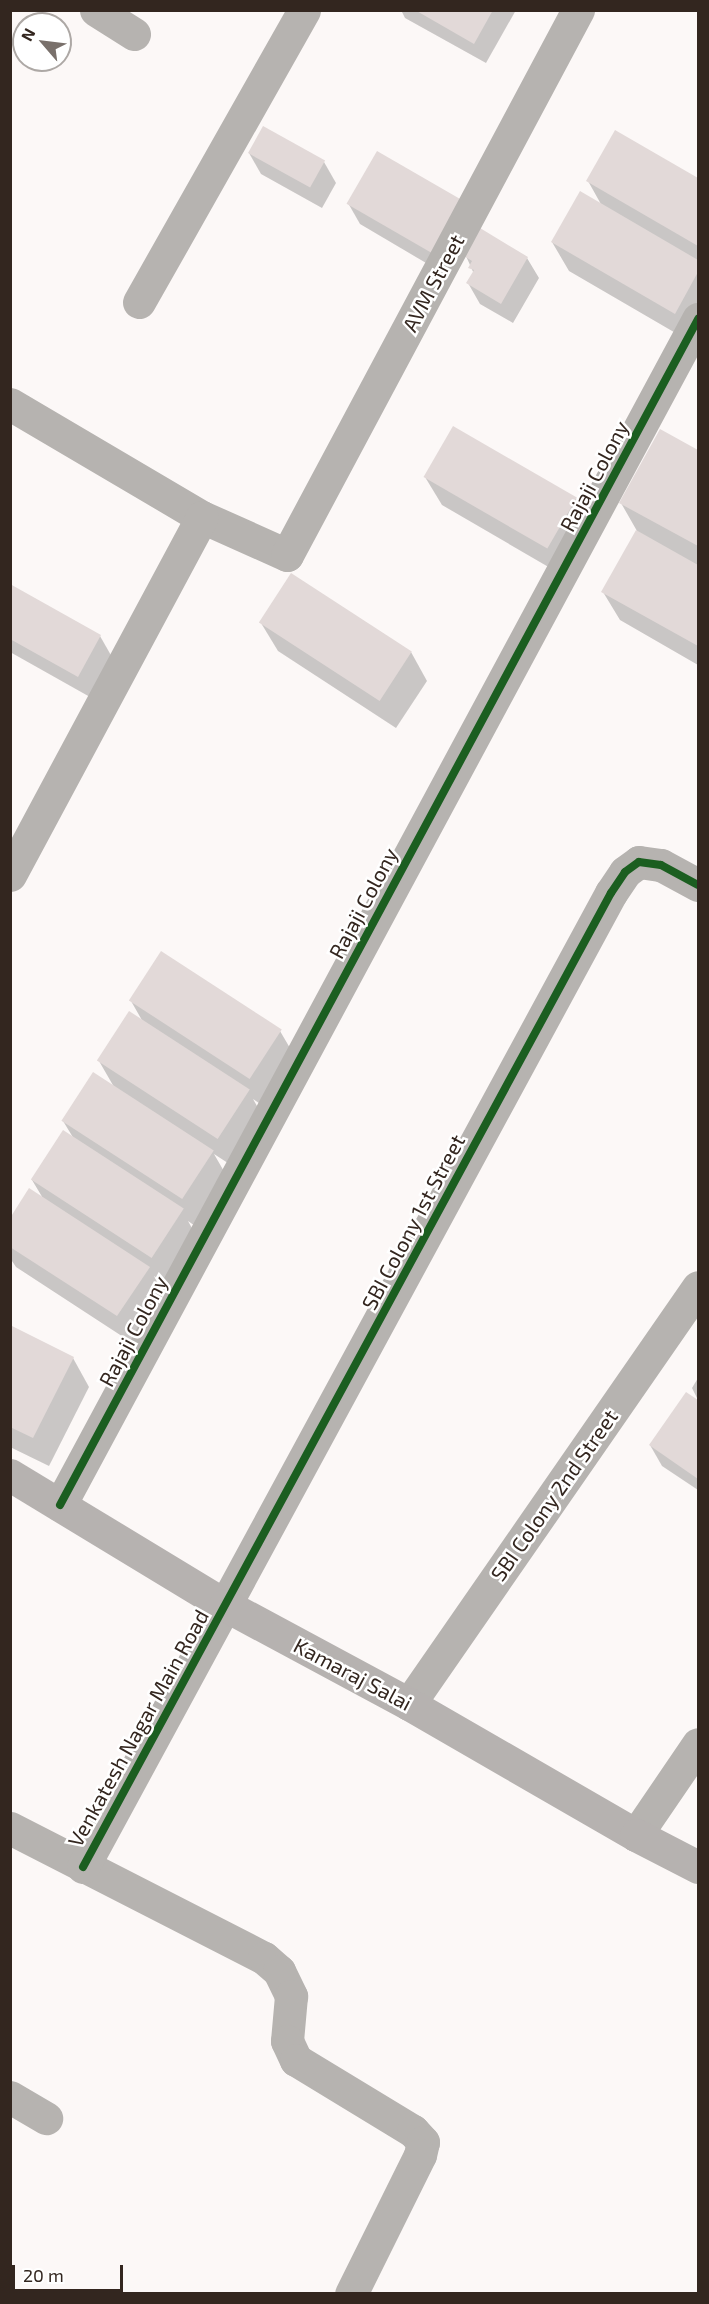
<!DOCTYPE html>
<style>
body{margin:0}
#map{position:relative;width:709px;height:2304px;overflow:hidden;background:#fcf8f7;font-family:"Exo 2",sans-serif}
div>[style]{position:absolute}
.shadow>*{inset:0;background:#0003}
.building>*{inset:0;background:#e2d9d8;transform-origin:0 0}
.street>*{height:33px;margin:-16.5px;padding:0 16.5px;transform-origin:16.5px;border-radius:16.5px;background:#b6b3b0}
.secondary>*{height:33px;margin:-16.5px;padding:0 16.5px;transform-origin:16.5px;border-radius:16.5px;background:#b6b2b0}
.cycleway>*{height:8px;margin:-4px;padding:0 4px;transform-origin:4px;border-radius:4px;background:#1b5e20}
span{translate:-50% -50%;white-space:nowrap;text-align:center;line-height:1.15;-webkit-text-stroke:5px #fff;paint-order:stroke}
.street-label{font-size:21px;color:#33261f}
.frame{position:absolute;inset:0;border:12px solid #33261f;pointer-events:none}
.north{position:absolute;left:12px;top:12px;width:60px;height:60px;box-sizing:border-box;background:#fff;border:2px solid #ada8a5;border-radius:50%;rotate:298deg;font-size:16px;font-weight:700;line-height:24px;text-align:center;color:#33261f}
.north::after{content:'';display:block;margin:auto;width:21px;height:27px;background:#79706b;clip-path:polygon(50% 0,100% 100%,50% 72%,0 100%)}
.scale{position:absolute;left:12px;top:2265px;width:111px;height:27px;box-sizing:border-box;border:3px solid #33261f;border-top:0;padding-left:8px;font-size:18px;line-height:21px;white-space:nowrap;color:#33261f;-webkit-text-stroke:4px #fff;paint-order:stroke}
</style>
<div id="map">
<div class="shadow">
<div style="clip-path:polygon(401px 10px,516px 10px,486px 63px,405px 18px)"></div>
<div style="clip-path:polygon(616px 132px,698px 179px,698px 329px,691px 342px,569px 271px,552px 242px,602px 206px,588px 181px)"></div>
<div style="clip-path:polygon(249px 153px,324px 162px,336px 183px,322px 208px,261px 174px)"></div>
<div style="clip-path:polygon(377px 153px,443px 273px,360px 224px,348px 203px)"></div>
<div style="clip-path:polygon(466px 256px,527px 258px,539px 278px,513px 323px,480px 304px,468px 283px,474px 274px)"></div>
<div style="clip-path:polygon(661px 431px,698px 452px,698px 665px,620px 620px,603px 592px,637px 531px,621px 503px)"></div>
<div style="clip-path:polygon(425px 477px,576px 498px,593px 527px,564px 576px,442px 505px)"></div>
<div style="clip-path:polygon(10px 586px,100px 636px,112px 657px,90px 697px,10px 652px)"></div>
<div style="clip-path:polygon(261px 623px,411px 652px,427px 681px,396px 728px,278px 651px)"></div>
<div style="clip-path:polygon(131px 1001px,280px 1031px,297px 1060px,265px 1107px,253px 1099px,265px 1120px,234px 1167px,214px 1154px,229px 1180px,198px 1228px,188px 1221px,198px 1239px,168px 1286px,154px 1276px,165px 1297px,134px 1344px,16px 1267px,10px 1258px,10px 1221px,44px 1200px,32px 1180px,74px 1139px,63px 1121px,114px 1087px,99px 1061px,143px 1022px)"></div>
<div style="clip-path:polygon(10px 1327px,73px 1358px,89px 1387px,49px 1466px,10px 1447px)"></div>
<div style="clip-path:polygon(698px 1378px,698px 1400px,692px 1388px)"></div>
<div style="clip-path:polygon(686px 1394px,698px 1402px,698px 1490px,662px 1466px,650px 1445px)"></div>
</div>
<div class="building">
<div style="clip-path:polygon(415px 10px,493px 10px,474px 44px)"></div>
<div style="left:263px;top:126px;width:71px;height:31px;rotate:29deg"></div>
<div style="clip-path:polygon(615px 130px,698px 178px,698px 246px,586px 181px)"></div>
<div style="left:377px;top:151px;width:99px;height:61px;rotate:30deg"></div>
<div style="clip-path:polygon(580px 191px,698px 260px,698px 272px,675px 314px,551px 242px)"></div>
<div style="clip-path:polygon(480px 228px,528px 257px,501px 304px,466px 283px,474px 270px,468px 268px,472px 261px,464px 256px)"></div>
<div style="left:453px;top:426px;width:143px;height:59px;rotate:30deg"></div>
<div style="clip-path:polygon(660px 429px,698px 450px,698px 546px,619px 503px)"></div>
<div style="clip-path:polygon(636px 530px,698px 565px,698px 646px,601px 592px)"></div>
<div style="left:291px;top:573px;width:144px;height:59px;rotate:33deg"></div>
<div style="clip-path:polygon(10px 584px,101px 635px,78px 677px,10px 639px)"></div>
<div style="left:161px;top:951px;width:144px;height:59px;rotate:33deg"></div>
<div style="left:129px;top:1011px;width:144px;height:59px;rotate:33deg"></div>
<div style="left:93px;top:1072px;width:144px;height:58px;rotate:33deg"></div>
<div style="left:63px;top:1130px;width:144px;height:59px;rotate:33deg"></div>
<div style="clip-path:polygon(29px 1188px,150px 1267px,117px 1316px,10px 1247px,10px 1218px)"></div>
<div style="clip-path:polygon(10px 1325px,74px 1357px,33px 1438px,10px 1427px)"></div>
<div style="clip-path:polygon(686px 1392px,698px 1400px,698px 1479px,649px 1445px)"></div>
</div>
<div class="street">
<div style="left:96px;top:10px;width:45px;rotate:32.3deg"></div>
<div style="left:139px;top:302px;width:335px;rotate:-60.5deg"></div>
<div style="left:10px;top:404px;width:223px;rotate:30.5deg"></div>
<div style="left:202px;top:517px;width:93px;rotate:24.1deg"></div>
<div style="left:287px;top:555px;width:618px;rotate:-61.9deg"></div>
<div style="left:10px;top:875px;width:406px;rotate:-61.8deg"></div>
<div style="left:60px;top:1505px;width:1347px;rotate:-61.72deg"></div>
<div style="left:409px;top:1704px;width:507px;rotate:-55.28deg"></div>
<div style="left:10px;top:1828px;width:285px;rotate:27.1deg"></div>
<div style="left:264px;top:1958px;width:20px;rotate:41deg"></div>
<div style="left:279px;top:1971px;width:28px;rotate:64deg"></div>
<div style="left:291px;top:1996px;width:45px;rotate:95.1deg"></div>
<div style="left:287px;top:2041px;width:21px;rotate:65deg"></div>
<div style="left:296px;top:2060px;width:137px;rotate:31.3deg"></div>
<div style="left:413px;top:2131px;width:15px;rotate:48deg"></div>
<div style="left:423px;top:2142px;width:13px;rotate:103deg"></div>
<div style="left:420px;top:2155px;width:155px;rotate:116.4deg"></div>
<div style="left:636px;top:1835px;width:110px;rotate:-55.7deg"></div>
<div style="left:83px;top:1867px;width:1108px;rotate:-61.54deg"></div>
<div style="left:611px;top:893px;width:25px;rotate:-56deg"></div>
<div style="left:625px;top:872px;width:17px;rotate:-36deg"></div>
<div style="left:639px;top:862px;width:22px;rotate:8deg"></div>
<div style="left:661px;top:865px;width:42px;rotate:28.4deg"></div>
<div style="left:10px;top:2097px;width:42px;rotate:30.3deg"></div>
</div>
<div class="secondary">
<div style="left:10px;top:1475px;width:251px;rotate:31.2deg"></div>
<div style="left:225px;top:1605px;width:209px;rotate:28.3deg"></div>
<div style="left:409px;top:1704px;width:262px;rotate:30deg"></div>
<div style="left:636px;top:1835px;width:70px;rotate:27.3deg"></div>
</div>
<div class="cycleway">
<div style="left:60px;top:1505px;width:1347px;rotate:-61.72deg"></div>
<div style="left:83px;top:1867px;width:1108px;rotate:-61.54deg"></div>
<div style="left:611px;top:893px;width:25px;rotate:-56deg"></div>
<div style="left:625px;top:872px;width:17px;rotate:-36deg"></div>
<div style="left:639px;top:862px;width:22px;rotate:8deg"></div>
<div style="left:661px;top:865px;width:42px;rotate:28.4deg"></div>
</div>
<div class="street-label">
<span style="left:433px;top:283px;rotate:-62deg">AVM Street</span>
<span style="left:594px;top:476px;rotate:-62deg">Rajaji Colony</span>
<span style="left:363px;top:903px;rotate:-62deg">Rajaji Colony</span>
<span style="left:413px;top:1222px;rotate:-62deg">SBI Colony 1st Street</span>
<span style="left:133px;top:1331px;rotate:-62deg">Rajaji Colony</span>
<span style="left:554px;top:1495px;rotate:-55deg">SBI Colony 2nd Street</span>
<span style="left:353px;top:1674px;rotate:28deg">Kamaraj Salai</span>
<span style="left:138px;top:1728px;rotate:-61deg">Venkatesh Nagar Main Road</span>
</div>
<div class="frame"></div>
<div class="north">N</div>
<div class="scale">20 m</div>
</div>
